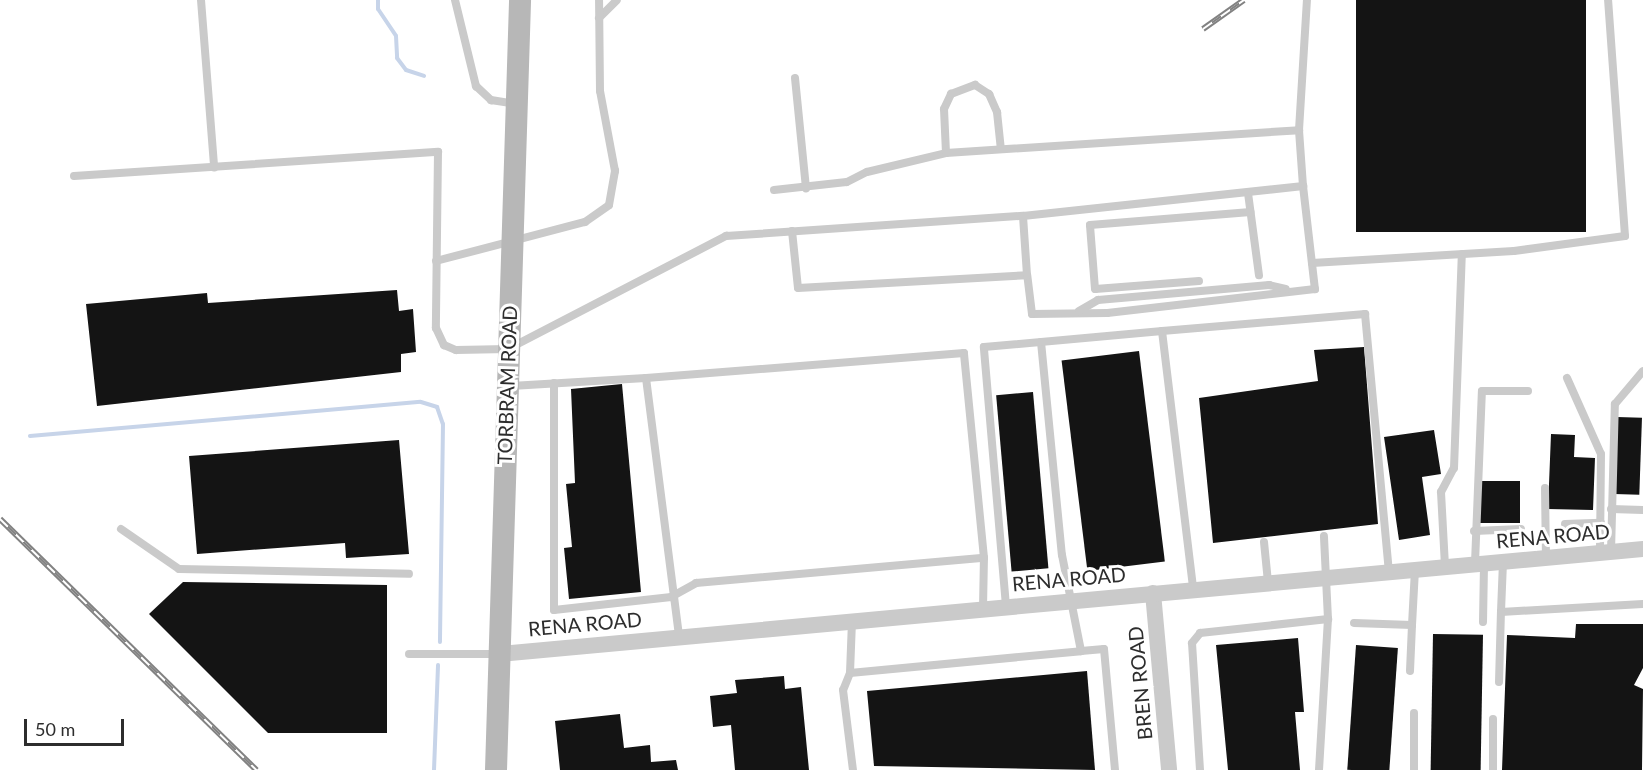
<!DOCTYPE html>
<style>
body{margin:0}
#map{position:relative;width:1643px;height:770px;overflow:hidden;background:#fff;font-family:Lato,sans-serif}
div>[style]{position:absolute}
.stream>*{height:4px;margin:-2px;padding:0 2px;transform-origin:2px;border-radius:2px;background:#c7d4e9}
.building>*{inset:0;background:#141414;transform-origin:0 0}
.lane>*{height:8px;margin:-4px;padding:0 4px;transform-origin:4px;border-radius:4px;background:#cacaca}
.street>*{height:16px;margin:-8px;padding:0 8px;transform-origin:8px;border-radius:8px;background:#cacaca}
.secondary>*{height:22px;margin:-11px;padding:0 11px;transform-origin:11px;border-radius:11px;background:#b7b7b7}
.rail>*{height:6px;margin-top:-3px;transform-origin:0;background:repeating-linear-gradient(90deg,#fff 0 11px,#828282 0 22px);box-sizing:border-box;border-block:2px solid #828282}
span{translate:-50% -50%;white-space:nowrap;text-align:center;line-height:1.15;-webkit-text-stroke:6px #fff;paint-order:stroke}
.street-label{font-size:20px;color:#2d2d2d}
.scale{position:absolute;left:24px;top:719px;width:100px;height:27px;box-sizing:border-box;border:3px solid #2d2d2d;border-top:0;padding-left:8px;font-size:18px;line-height:21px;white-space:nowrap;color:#2d2d2d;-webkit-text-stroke:4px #fff;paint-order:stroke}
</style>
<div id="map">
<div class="stream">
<div style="left:378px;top:0;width:9px;rotate:90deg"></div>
<div style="left:378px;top:9px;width:32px;rotate:56deg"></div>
<div style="left:396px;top:36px;width:22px;rotate:87deg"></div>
<div style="left:397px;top:58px;width:15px;rotate:53deg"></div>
<div style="left:406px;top:70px;width:19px;rotate:18deg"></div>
<div style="left:30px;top:436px;width:392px;rotate:-5deg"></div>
<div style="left:421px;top:402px;width:17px;rotate:17deg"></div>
<div style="left:437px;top:407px;width:18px;rotate:71deg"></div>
<div style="left:443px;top:424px;width:218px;rotate:90.8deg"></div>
<div style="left:434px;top:770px;width:105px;rotate:-87.8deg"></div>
</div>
<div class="building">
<div style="left:1356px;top:0;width:230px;height:232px"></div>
<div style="clip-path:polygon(397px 290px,399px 311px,413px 309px,416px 352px,401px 354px,401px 372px,97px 406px,86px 304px,207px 293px,208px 303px)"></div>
<div style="clip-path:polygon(1364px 347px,1378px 524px,1213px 543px,1199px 398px,1318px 381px,1314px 350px)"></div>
<div style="left:1139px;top:351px;width:212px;height:78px;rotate:83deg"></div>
<div style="clip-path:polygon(622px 384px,641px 592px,569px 599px,564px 548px,572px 547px,566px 484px,575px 483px,571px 389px)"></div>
<div style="left:1033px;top:392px;width:177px;height:37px;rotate:85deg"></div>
<div style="left:1617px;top:417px;width:25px;height:77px;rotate:2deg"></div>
<div style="clip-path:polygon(1434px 430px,1441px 474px,1422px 477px,1430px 535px,1399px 540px,1384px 437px)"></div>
<div style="clip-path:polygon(1551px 434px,1575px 435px,1574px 457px,1595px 458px,1593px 510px,1548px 509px)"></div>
<div style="clip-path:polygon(399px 440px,409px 554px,346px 558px,345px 543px,197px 554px,189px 456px)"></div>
<div style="left:1478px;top:481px;width:42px;height:42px"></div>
<div style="clip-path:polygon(183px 582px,387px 585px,387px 733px,268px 733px,149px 614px)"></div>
<div style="clip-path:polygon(1576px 624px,1643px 624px,1643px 668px,1634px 685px,1643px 689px,1642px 770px,1502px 770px,1507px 635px,1575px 638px)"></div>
<div style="left:1433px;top:634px;width:50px;height:136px;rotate:1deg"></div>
<div style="clip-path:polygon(1298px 638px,1304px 712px,1295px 712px,1300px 770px,1228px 770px,1216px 645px)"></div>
<div style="left:1356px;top:645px;width:42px;height:125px;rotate:4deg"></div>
<div style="clip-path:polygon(1087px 671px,1095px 770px,874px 766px,867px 691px)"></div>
<div style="clip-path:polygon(784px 676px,785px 689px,801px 687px,809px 770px,735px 770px,731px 725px,713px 727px,710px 696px,737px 693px,735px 680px)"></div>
<div style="clip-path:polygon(620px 714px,624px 748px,650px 745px,651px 762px,676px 760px,678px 770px,560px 770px,555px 721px)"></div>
</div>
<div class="lane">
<div style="left:201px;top:0;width:168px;rotate:85.5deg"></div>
<div style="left:455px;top:0;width:89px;rotate:76.3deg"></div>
<div style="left:476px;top:86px;width:21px;rotate:43deg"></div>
<div style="left:491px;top:100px;width:25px;rotate:9deg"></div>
<div style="left:599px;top:18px;width:25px;rotate:-45deg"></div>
<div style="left:795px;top:78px;width:111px;rotate:84.3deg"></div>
<div style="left:946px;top:153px;width:44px;rotate:-92.6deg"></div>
<div style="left:944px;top:109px;width:17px;rotate:-65deg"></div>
<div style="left:951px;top:94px;width:26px;rotate:-21deg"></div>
<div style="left:975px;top:85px;width:17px;rotate:33deg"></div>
<div style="left:989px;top:94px;width:20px;rotate:66deg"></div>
<div style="left:997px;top:112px;width:37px;rotate:84deg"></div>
<div style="left:74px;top:176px;width:365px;rotate:-3.8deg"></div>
<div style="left:438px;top:152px;width:176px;rotate:90.7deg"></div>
<div style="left:436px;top:328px;width:19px;rotate:65deg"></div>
<div style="left:444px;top:345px;width:13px;rotate:23deg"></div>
<div style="left:456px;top:350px;width:52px;rotate:-1.1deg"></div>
<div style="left:508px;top:349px;width:246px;rotate:-27.4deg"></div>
<div style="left:726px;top:236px;width:298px;rotate:-3.9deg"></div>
<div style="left:1023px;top:216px;width:282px;rotate:-6.1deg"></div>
<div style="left:1303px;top:186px;width:104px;rotate:83.4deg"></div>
<div style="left:1315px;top:289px;width:209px;rotate:173.4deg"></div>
<div style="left:1107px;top:313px;width:75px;rotate:179.2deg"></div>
<div style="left:1032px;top:314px;width:39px;rotate:-97deg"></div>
<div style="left:1303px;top:186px;width:56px;rotate:-94.1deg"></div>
<div style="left:1299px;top:130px;width:130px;rotate:-86.5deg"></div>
<div style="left:774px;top:190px;width:73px;rotate:-6.3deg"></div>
<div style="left:847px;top:182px;width:22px;rotate:-27deg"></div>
<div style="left:867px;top:172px;width:81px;rotate:-13.5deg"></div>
<div style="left:946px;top:153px;width:354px;rotate:-3.7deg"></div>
<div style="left:1248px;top:193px;width:83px;rotate:82.4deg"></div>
<div style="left:792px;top:231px;width:57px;rotate:84deg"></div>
<div style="left:798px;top:288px;width:229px;rotate:-3.2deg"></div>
<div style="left:1027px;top:275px;width:59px;rotate:-93.9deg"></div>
<div style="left:436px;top:261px;width:154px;rotate:-14.7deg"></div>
<div style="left:585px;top:222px;width:29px;rotate:-35deg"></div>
<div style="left:609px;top:205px;width:35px;rotate:-80deg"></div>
<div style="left:615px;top:171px;width:81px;rotate:-100.6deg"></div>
<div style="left:600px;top:91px;width:91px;rotate:-90.6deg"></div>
<div style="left:1312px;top:263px;width:202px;rotate:-3.4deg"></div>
<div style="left:1514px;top:251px;width:112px;rotate:-7.7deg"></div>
<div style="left:1625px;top:236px;width:237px;rotate:-94.1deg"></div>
<div style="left:1199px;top:281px;width:104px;rotate:175.6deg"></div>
<div style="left:1095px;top:289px;width:64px;rotate:-94.5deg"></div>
<div style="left:1090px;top:225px;width:161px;rotate:-4.6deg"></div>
<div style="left:1079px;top:311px;width:22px;rotate:-30deg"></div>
<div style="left:1098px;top:300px;width:172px;rotate:-5deg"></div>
<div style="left:1269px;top:285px;width:17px;rotate:13deg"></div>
<div style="left:1162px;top:331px;width:204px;rotate:-4.8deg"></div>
<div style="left:1365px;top:314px;width:258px;rotate:84.7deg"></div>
<div style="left:1041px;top:342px;width:214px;rotate:84.4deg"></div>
<div style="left:1062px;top:555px;width:98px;rotate:78.8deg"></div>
<div style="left:1081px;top:651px;width:23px;rotate:-5deg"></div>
<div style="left:1104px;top:649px;width:121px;rotate:84.8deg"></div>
<div style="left:1567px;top:378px;width:83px;rotate:65.9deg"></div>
<div style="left:1601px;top:454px;width:99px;rotate:90.6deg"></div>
<div style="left:554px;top:383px;width:227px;rotate:90deg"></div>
<div style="left:554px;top:610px;width:118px;rotate:-6.3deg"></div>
<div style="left:671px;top:597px;width:29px;rotate:-29deg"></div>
<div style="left:696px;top:583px;width:289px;rotate:-5deg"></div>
<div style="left:984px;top:558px;width:206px;rotate:-95.6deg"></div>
<div style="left:964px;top:353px;width:319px;rotate:175.5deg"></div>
<div style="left:511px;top:386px;width:135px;rotate:-3.4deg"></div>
<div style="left:646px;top:378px;width:261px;rotate:82.7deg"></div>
<div style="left:1545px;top:488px;width:70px;rotate:89.2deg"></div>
<div style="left:1611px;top:509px;width:32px;rotate:2deg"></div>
<div style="left:1565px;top:524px;width:36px;rotate:-2deg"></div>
<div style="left:121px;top:529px;width:70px;rotate:34.6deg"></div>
<div style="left:179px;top:569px;width:230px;rotate:1.2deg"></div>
<div style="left:1474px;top:531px;width:47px;rotate:-2.4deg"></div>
<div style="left:1264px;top:542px;width:40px;rotate:84.3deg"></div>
<div style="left:1611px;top:552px;width:148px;rotate:-88.5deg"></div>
<div style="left:1615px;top:404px;width:43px;rotate:-49.7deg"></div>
<div style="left:1503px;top:562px;width:50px;rotate:92.3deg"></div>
<div style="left:1501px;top:612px;width:142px;rotate:-3.2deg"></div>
<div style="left:1475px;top:563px;width:172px;rotate:-87.7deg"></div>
<div style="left:1482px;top:391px;width:46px"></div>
<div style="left:1445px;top:566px;width:74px;rotate:-93.1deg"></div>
<div style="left:1441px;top:492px;width:27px;rotate:-62deg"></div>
<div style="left:1454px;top:468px;width:214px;rotate:-87.9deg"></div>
<div style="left:1006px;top:606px;width:260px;rotate:-94.9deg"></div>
<div style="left:984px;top:347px;width:179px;rotate:-5.1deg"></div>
<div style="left:1162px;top:331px;width:260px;rotate:83.1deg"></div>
<div style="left:983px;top:608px;width:50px;rotate:-88.9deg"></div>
<div style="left:852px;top:621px;width:52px;rotate:92.2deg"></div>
<div style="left:850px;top:673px;width:18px;rotate:112deg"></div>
<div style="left:843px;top:690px;width:81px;rotate:82.9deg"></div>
<div style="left:1483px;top:622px;width:59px;rotate:-89deg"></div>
<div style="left:1354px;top:623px;width:58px;rotate:2deg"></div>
<div style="left:1412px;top:625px;width:56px;rotate:-86.9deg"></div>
<div style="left:409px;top:654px;width:90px"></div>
<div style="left:1410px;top:671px;width:46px;rotate:-87.5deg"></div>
<div style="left:850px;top:673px;width:232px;rotate:-5.4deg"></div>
<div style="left:1499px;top:682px;width:70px;rotate:-88.4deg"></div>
<div style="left:1200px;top:770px;width:127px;rotate:-93.6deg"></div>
<div style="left:1192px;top:643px;width:13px;rotate:-51deg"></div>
<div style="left:1200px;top:633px;width:129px;rotate:-6.2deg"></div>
<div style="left:1319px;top:770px;width:151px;rotate:-86.6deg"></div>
<div style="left:1328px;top:619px;width:83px;rotate:-92.8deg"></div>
<div style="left:1414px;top:770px;width:57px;rotate:-90deg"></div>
<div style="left:1493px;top:770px;width:51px;rotate:-90deg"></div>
</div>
<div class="street">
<div style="left:1153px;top:593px;width:178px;rotate:84.8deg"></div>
<div style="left:499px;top:654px;width:1149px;rotate:-5.24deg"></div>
</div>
<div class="secondary">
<div style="left:496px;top:770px;width:770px;rotate:-88.21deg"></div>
</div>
<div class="rail">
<div style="left:1203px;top:29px;width:50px;rotate:-35.3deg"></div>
<div style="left:0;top:519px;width:359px;rotate:44.4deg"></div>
</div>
<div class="street-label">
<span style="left:507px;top:385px;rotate:-88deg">TORBRAM ROAD</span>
<span style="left:1553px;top:536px;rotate:-5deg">RENA ROAD</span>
<span style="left:1069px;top:579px;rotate:-5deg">RENA ROAD</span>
<span style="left:585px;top:624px;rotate:-5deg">RENA ROAD</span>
<span style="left:1140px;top:683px;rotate:-95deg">BREN ROAD</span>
</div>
<div class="scale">50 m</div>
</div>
